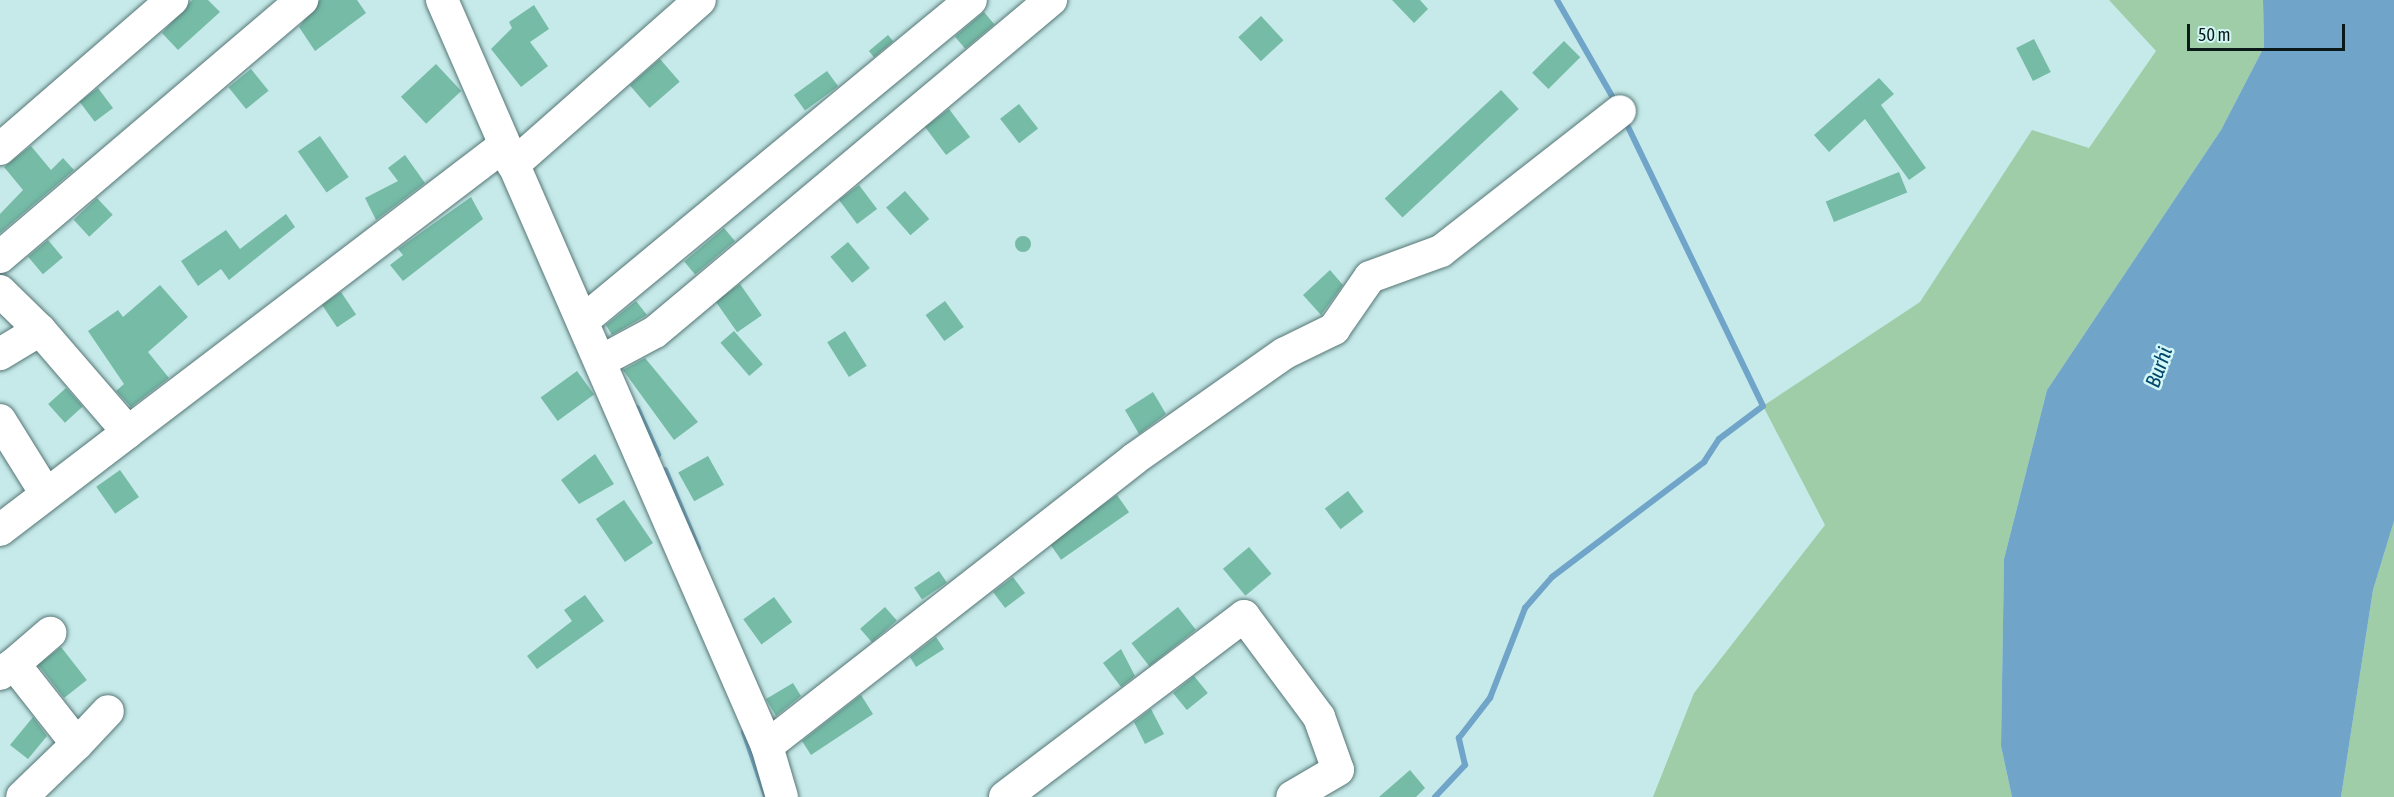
<!DOCTYPE html>
<style>
body{margin:0}
#map{position:relative;width:2394px;height:797px;overflow:hidden;background:#c6eae9;font-family:"Asap Condensed",sans-serif}
div>[style]{position:absolute}
.green>*{inset:0;background:#9ecda8}
.water>*{inset:0;background:#70a5c9}
.stream>*{height:6px;margin:-3px;padding:0 3px;transform-origin:3px;border-radius:3px;background:#70a5c9}
.building>*{inset:0;background:#75bba6;transform-origin:0 0}
.round{border-radius:50%}
.roads{filter:drop-shadow(0 0 2px #567676) drop-shadow(0 0 2px #567676)}
.minor>*{height:32px;margin:-16px;padding:0 16px;transform-origin:16px;border-radius:16px;background:#fff}
span{translate:-50% -50%;white-space:nowrap;text-align:center;line-height:1.15;-webkit-text-stroke:5px #d3f7f7;paint-order:stroke}
.water-label{font-size:21px;color:#03486c;font-style:italic}
.scale{position:absolute;left:2187px;top:24px;width:158px;height:27px;box-sizing:border-box;border:3px solid #0c1919;border-top:0;padding-left:8px;font-size:18px;line-height:21px;white-space:nowrap;color:#0c1919;-webkit-text-stroke:4px #d3f7f7;paint-order:stroke}
</style>
<div id="map">
<div class="green">
<div style="clip-path:polygon(2109px 0,2263px 0,2264px 47px,2221px 130px,2047px 390px,2004px 559px,2001px 746px,2012px 797px,1653px 797px,1694px 693px,1825px 525px,1763px 406px,1920px 302px,2032px 130px,2089px 148px,2156px 51px)"></div>
<div style="clip-path:polygon(2394px 521px,2394px 797px,2341px 797px,2373px 590px)"></div>
</div>
<div class="water">
<div style="clip-path:polygon(2263px 0,2394px 0,2394px 521px,2373px 590px,2341px 797px,2012px 797px,2001px 746px,2004px 559px,2047px 390px,2221px 130px,2264px 47px)"></div>
</div>
<div class="stream">
<div style="left:1557px;top:0;width:119px;rotate:60.2deg"></div>
<div style="left:637px;top:408px;width:51px;rotate:65.5deg"></div>
<div style="left:665px;top:470px;width:85px;rotate:67.1deg"></div>
<div style="left:744px;top:732px;width:68px;rotate:71deg"></div>
<div style="left:1435px;top:797px;width:44px;rotate:-46.8deg"></div>
<div style="left:1465px;top:765px;width:28px;rotate:-103deg"></div>
<div style="left:1459px;top:738px;width:51px;rotate:-52.2deg"></div>
<div style="left:1490px;top:698px;width:97px;rotate:-68.7deg"></div>
<div style="left:1525px;top:608px;width:41px;rotate:-48.9deg"></div>
<div style="left:1552px;top:577px;width:191px;rotate:-37.1deg"></div>
<div style="left:1704px;top:462px;width:27px;rotate:-57deg"></div>
<div style="left:1719px;top:439px;width:55px;rotate:-36.9deg"></div>
<div style="left:1763px;top:406px;width:318px;rotate:-115.8deg"></div>
</div>
<div class="building">
<div style="clip-path:polygon(192px 0,208px 0,220px 12px,178px 50px,162px 33px)"></div>
<div style="clip-path:polygon(320px 0,357px 0,366px 13px,315px 51px,299px 27px)"></div>
<div style="clip-path:polygon(1392px 0,1420px 0,1428px 9px,1414px 23px)"></div>
<div style="clip-path:polygon(534px 5px,549px 29px,530px 42px,548px 66px,521px 87px,491px 49px,512px 28px,509px 22px)"></div>
<div style="left:984px;top:12px;width:16px;height:38px;rotate:50deg"></div>
<div style="left:1261px;top:16px;width:33px;height:31px;rotate:47deg"></div>
<div style="left:888px;top:35px;width:8px;height:25px;rotate:50deg"></div>
<div style="left:2034px;top:39px;width:37px;height:20px;rotate:63deg"></div>
<div style="left:1564px;top:41px;width:23px;height:45px;rotate:45deg"></div>
<div style="left:660px;top:59px;width:30px;height:40px;rotate:49deg"></div>
<div style="left:436px;top:64px;width:37px;height:48px;rotate:47deg"></div>
<div style="left:251px;top:69px;width:28px;height:29px;rotate:51deg"></div>
<div style="left:827px;top:71px;width:19px;height:41px;rotate:54deg"></div>
<div style="clip-path:polygon(1879px 78px,1894px 94px,1881px 105px,1926px 168px,1909px 180px,1865px 119px,1829px 152px,1814px 135px)"></div>
<div style="left:98px;top:88px;width:25px;height:23px;rotate:53deg"></div>
<div style="left:1501px;top:90px;width:26px;height:159px;rotate:47deg"></div>
<div style="left:1019px;top:104px;width:31px;height:24px;rotate:52deg"></div>
<div style="left:949px;top:109px;width:35px;height:30px;rotate:53deg"></div>
<div style="left:320px;top:136px;width:50px;height:27px;rotate:55deg"></div>
<div style="clip-path:polygon(31px 146px,51px 170px,63px 158px,74px 170px,0 233px,0 214px,23px 190px,4px 167px)"></div>
<div style="clip-path:polygon(405px 155px,425px 183px,376px 220px,365px 198px,398px 181px,388px 168px)"></div>
<div style="left:1899px;top:172px;width:22px;height:79px;rotate:68deg"></div>
<div style="left:859px;top:185px;width:30px;height:25px;rotate:53deg"></div>
<div style="left:905px;top:191px;width:37px;height:25px;rotate:49deg"></div>
<div style="clip-path:polygon(471px 197px,483px 219px,403px 281px,390px 265px,403px 255px,398px 249px)"></div>
<div style="left:97px;top:198px;width:23px;height:32px;rotate:47deg"></div>
<div style="clip-path:polygon(286px 214px,295px 227px,229px 280px,221px 269px,198px 286px,181px 261px,226px 230px,240px 249px)"></div>
<div style="left:724px;top:228px;width:17px;height:52px;rotate:50deg"></div>
<div class="round" style="left:1015px;top:236px;width:16px;height:16px"></div>
<div style="left:48px;top:240px;width:23px;height:26px;rotate:50deg"></div>
<div style="left:848px;top:242px;width:34px;height:23px;rotate:50deg"></div>
<div style="clip-path:polygon(1330px 270px,1343px 285px,1321px 315px,1303px 295px)"></div>
<div style="left:740px;top:284px;width:38px;height:30px;rotate:55deg"></div>
<div style="clip-path:polygon(160px 285px,188px 317px,148px 352px,169px 378px,131px 407px,116px 391px,124px 384px,88px 331px,118px 310px,123px 317px)"></div>
<div style="left:341px;top:292px;width:27px;height:23px;rotate:56deg"></div>
<div style="clip-path:polygon(636px 301px,647px 315px,612px 335px,606px 325px)"></div>
<div style="left:945px;top:301px;width:32px;height:24px;rotate:54deg"></div>
<div style="left:734px;top:331px;width:44px;height:18px;rotate:49deg"></div>
<div style="left:845px;top:331px;width:41px;height:21px;rotate:58deg"></div>
<div style="clip-path:polygon(645px 358px,698px 422px,674px 440px,623px 370px)"></div>
<div style="left:577px;top:371px;width:29px;height:45px;rotate:54deg"></div>
<div style="left:66px;top:388px;width:25px;height:24px;rotate:48deg"></div>
<div style="clip-path:polygon(1153px 392px,1166px 414px,1139px 434px,1125px 410px)"></div>
<div style="clip-path:polygon(595px 454px,614px 484px,579px 504px,561px 480px)"></div>
<div style="left:708px;top:456px;width:33px;height:34px;rotate:61deg"></div>
<div style="left:120px;top:470px;width:33px;height:29px;rotate:55deg"></div>
<div style="left:1348px;top:491px;width:26px;height:29px;rotate:53deg"></div>
<div style="left:1117px;top:495px;width:21px;height:83px;rotate:55deg"></div>
<div style="left:624px;top:500px;width:52px;height:34px;rotate:56deg"></div>
<div style="left:1249px;top:547px;width:35px;height:34px;rotate:50deg"></div>
<div style="left:939px;top:571px;width:14px;height:30px;rotate:56deg"></div>
<div style="left:1013px;top:577px;width:20px;height:25px;rotate:53deg"></div>
<div style="clip-path:polygon(585px 595px,604px 621px,537px 669px,527px 656px,572px 621px,564px 610px)"></div>
<div style="left:774px;top:597px;width:31px;height:38px;rotate:54deg"></div>
<div style="left:885px;top:607px;width:18px;height:33px;rotate:49deg"></div>
<div style="left:1178px;top:607px;width:29px;height:59px;rotate:52deg"></div>
<div style="clip-path:polygon(936px 637px,944px 649px,916px 667px,910px 657px)"></div>
<div style="left:61px;top:647px;width:42px;height:29px;rotate:52deg"></div>
<div style="clip-path:polygon(1121px 649px,1135px 676px,1121px 687px,1103px 663px)"></div>
<div style="left:1194px;top:676px;width:22px;height:27px;rotate:51deg"></div>
<div style="clip-path:polygon(793px 683px,801px 696px,776px 716px,766px 699px)"></div>
<div style="clip-path:polygon(861px 695px,873px 714px,811px 755px,802px 741px)"></div>
<div style="clip-path:polygon(1151px 709px,1164px 734px,1145px 744px,1134px 722px)"></div>
<div style="clip-path:polygon(33px 717px,47px 736px,28px 759px,10px 745px)"></div>
<div style="clip-path:polygon(1410px 770px,1425px 788px,1416px 797px,1379px 797px)"></div>
</div>
<div class="roads">
<div class="minor">
<div style="left:442px;top:0;width:814px;rotate:66.46deg"></div>
<div style="left:767px;top:746px;width:53px;rotate:73.6deg"></div>
<div style="left:0;top:149px;width:228px;rotate:-40.9deg"></div>
<div style="left:513px;top:165px;width:249px;rotate:-41.4deg"></div>
<div style="left:0;top:257px;width:397px;rotate:-40.4deg"></div>
<div style="left:0;top:291px;width:56px;rotate:44.3deg"></div>
<div style="left:40px;top:330px;width:47px;rotate:149deg"></div>
<div style="left:584px;top:320px;width:502px;rotate:-39.59deg"></div>
<div style="left:601px;top:361px;width:61px;rotate:-28.2deg"></div>
<div style="left:655px;top:332px;width:517px;rotate:-39.98deg"></div>
<div style="left:0;top:420px;width:87px;rotate:58.1deg"></div>
<div style="left:128px;top:432px;width:472px;rotate:-37.3deg"></div>
<div style="left:0;top:530px;width:161px;rotate:-37.4deg"></div>
<div style="left:128px;top:432px;width:135px;rotate:-130.8deg"></div>
<div style="left:14px;top:664px;width:48px;rotate:-40.7deg"></div>
<div style="left:0;top:674px;width:17px;rotate:-36deg"></div>
<div style="left:14px;top:664px;width:102px;rotate:51.8deg"></div>
<div style="left:77px;top:744px;width:76px;rotate:136.1deg"></div>
<div style="left:77px;top:744px;width:45px;rotate:-46.8deg"></div>
<div style="left:767px;top:746px;width:466px;rotate:-38deg"></div>
<div style="left:1134px;top:459px;width:184px;rotate:-35.1deg"></div>
<div style="left:1285px;top:353px;width:55px;rotate:-26.1deg"></div>
<div style="left:1334px;top:329px;width:63px;rotate:-55.3deg"></div>
<div style="left:1370px;top:277px;width:76px;rotate:-20.1deg"></div>
<div style="left:1441px;top:251px;width:227px;rotate:-38deg"></div>
<div style="left:1005px;top:797px;width:300px;rotate:-37.1deg"></div>
<div style="left:1244px;top:616px;width:126px;rotate:53.4deg"></div>
<div style="left:1319px;top:717px;width:56px;rotate:70.3deg"></div>
<div style="left:1338px;top:770px;width:53px;rotate:149.6deg"></div>
</div>
</div>
<div class="water-label">
<span style="left:2158px;top:367px;rotate:-70deg">Burhi</span>
</div>
<div class="scale">50 m</div>
</div>
